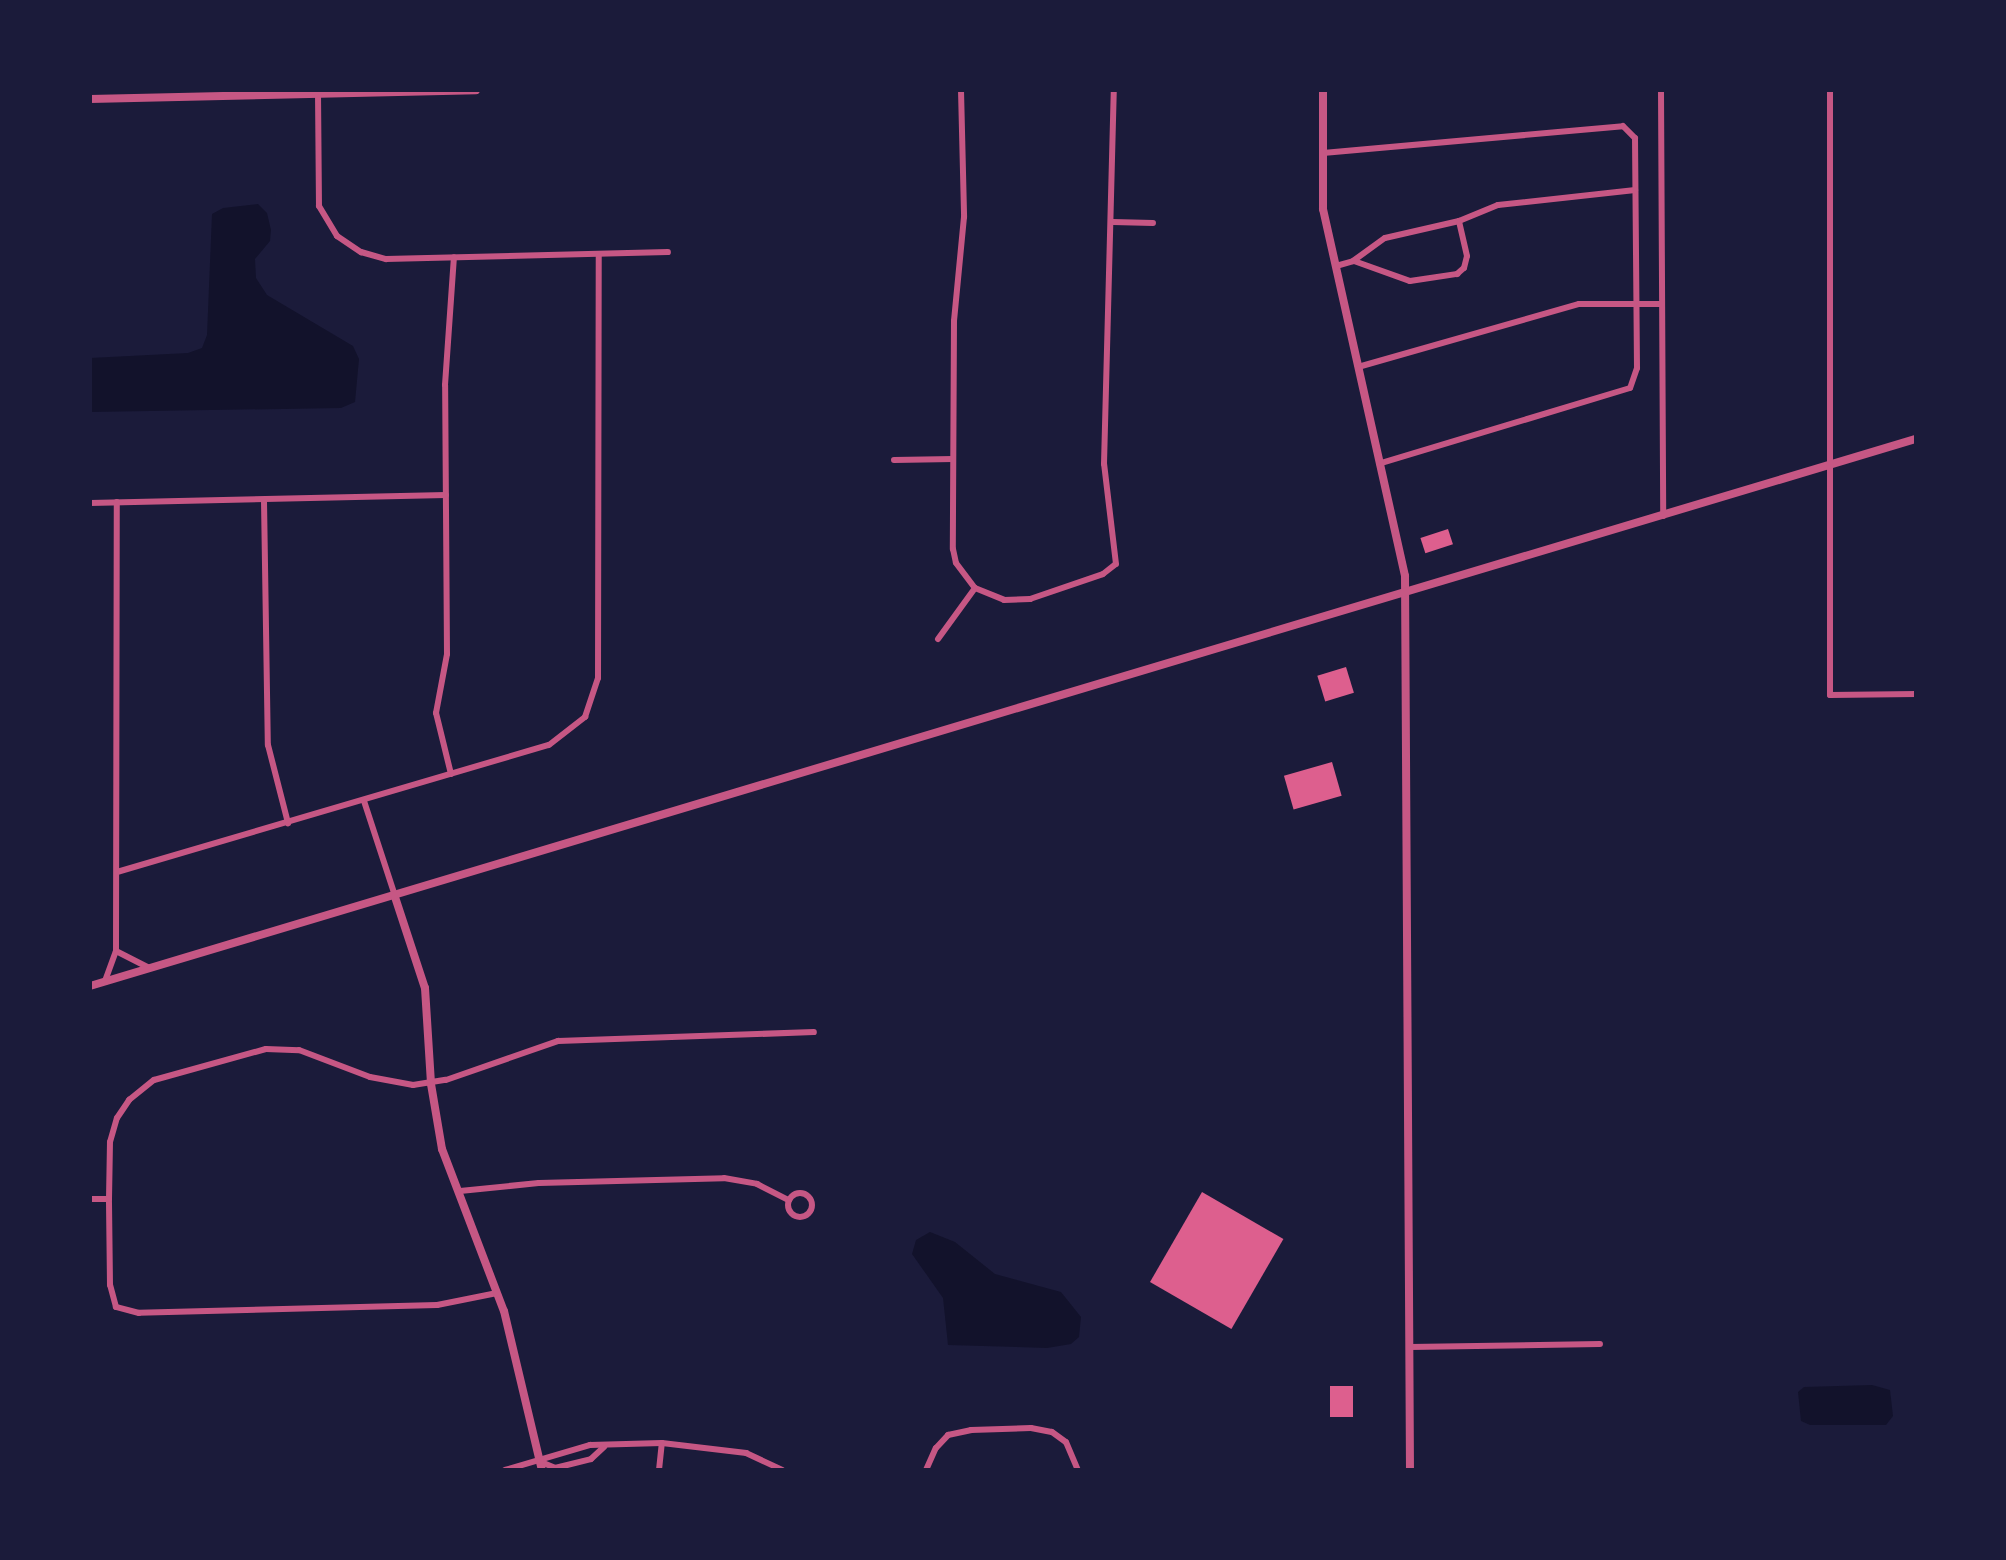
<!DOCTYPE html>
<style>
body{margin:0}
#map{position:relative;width:2006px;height:1560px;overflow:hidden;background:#1b1b3a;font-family:Georgia,serif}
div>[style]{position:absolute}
.water>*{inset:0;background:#12122b}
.building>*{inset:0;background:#dd5f8e;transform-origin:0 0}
.minor>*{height:6px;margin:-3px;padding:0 3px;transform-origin:3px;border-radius:3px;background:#c65784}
.minor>.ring{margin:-3px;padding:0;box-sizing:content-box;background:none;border:6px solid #c65784;border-radius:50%}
.tertiary>*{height:8px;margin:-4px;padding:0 4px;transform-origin:4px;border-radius:4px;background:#c65784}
span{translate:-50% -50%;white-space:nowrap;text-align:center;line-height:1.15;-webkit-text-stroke:8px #1b1b3a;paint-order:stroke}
.frame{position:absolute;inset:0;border:92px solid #1b1b3a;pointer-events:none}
</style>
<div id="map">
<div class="water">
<div style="clip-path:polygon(258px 204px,267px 213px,271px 230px,270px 241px,255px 259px,256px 278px,267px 295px,353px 346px,359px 359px,355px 402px,341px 408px,90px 412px,90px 358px,188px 353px,202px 348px,207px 335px,212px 214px,223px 208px)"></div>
<div style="clip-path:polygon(930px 1232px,955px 1242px,995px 1274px,1061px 1292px,1081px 1317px,1079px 1337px,1071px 1344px,1047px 1348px,948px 1345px,943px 1298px,912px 1254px,916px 1240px)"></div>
<div style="clip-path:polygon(1872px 1385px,1890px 1390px,1893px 1416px,1886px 1425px,1810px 1425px,1801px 1421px,1798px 1392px,1804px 1387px)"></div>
</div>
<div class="building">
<div style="left:1448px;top:529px;width:16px;height:29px;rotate:72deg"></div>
<div style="left:1346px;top:667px;width:27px;height:30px;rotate:73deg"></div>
<div style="left:1332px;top:762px;width:35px;height:50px;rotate:74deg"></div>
<div style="left:1202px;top:1192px;width:94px;height:104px;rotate:30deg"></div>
<div style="left:1330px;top:1386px;width:23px;height:31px"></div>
</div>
<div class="minor">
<div style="left:961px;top:90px;width:127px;rotate:88.6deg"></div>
<div style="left:964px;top:217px;width:104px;rotate:95.5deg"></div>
<div style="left:954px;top:321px;width:228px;rotate:90.3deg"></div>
<div style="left:953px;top:549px;width:14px;rotate:78deg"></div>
<div style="left:956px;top:563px;width:31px;rotate:53deg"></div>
<div style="left:975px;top:588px;width:31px;rotate:22deg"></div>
<div style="left:1004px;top:600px;width:26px;rotate:-2deg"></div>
<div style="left:1030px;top:599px;width:77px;rotate:-18.9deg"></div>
<div style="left:1103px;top:574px;width:16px;rotate:-38deg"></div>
<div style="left:1116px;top:564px;width:101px;rotate:-96.8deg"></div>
<div style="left:1104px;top:464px;width:374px;rotate:-88.5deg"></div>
<div style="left:1661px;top:90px;width:426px;rotate:89.7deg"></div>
<div style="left:1830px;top:90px;width:605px;rotate:90deg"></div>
<div style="left:1830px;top:695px;width:86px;rotate:-0.7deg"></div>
<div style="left:318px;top:93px;width:113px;rotate:89.5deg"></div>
<div style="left:319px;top:206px;width:35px;rotate:59deg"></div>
<div style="left:337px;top:236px;width:29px;rotate:34deg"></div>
<div style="left:361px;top:252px;width:26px;rotate:16deg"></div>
<div style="left:386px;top:259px;width:282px;rotate:-1.4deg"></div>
<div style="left:1323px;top:153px;width:301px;rotate:-5.1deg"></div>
<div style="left:1623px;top:126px;width:17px;rotate:45deg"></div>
<div style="left:1635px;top:138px;width:230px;rotate:89.5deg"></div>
<div style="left:1637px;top:368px;width:21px;rotate:109deg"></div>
<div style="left:1630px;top:388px;width:262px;rotate:163.2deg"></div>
<div style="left:1113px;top:222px;width:40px;rotate:1.4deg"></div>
<div style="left:1354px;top:261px;width:59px;rotate:19.7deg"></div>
<div style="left:1410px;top:281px;width:48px;rotate:-8.5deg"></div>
<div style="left:1457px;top:274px;width:9px;rotate:-41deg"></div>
<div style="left:1464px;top:268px;width:12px;rotate:-76deg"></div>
<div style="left:1467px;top:256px;width:36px;rotate:-103deg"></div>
<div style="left:1336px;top:266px;width:18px;rotate:-16deg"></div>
<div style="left:1353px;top:261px;width:39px;rotate:-36deg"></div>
<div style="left:1385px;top:238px;width:76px;rotate:-12.9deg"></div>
<div style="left:1459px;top:221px;width:42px;rotate:-22.3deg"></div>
<div style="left:1498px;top:205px;width:138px;rotate:-6.2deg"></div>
<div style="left:1358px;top:367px;width:230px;rotate:-15.9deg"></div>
<div style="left:1579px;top:304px;width:83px"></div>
<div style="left:894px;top:460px;width:59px;rotate:-1deg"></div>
<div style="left:264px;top:501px;width:244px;rotate:89.1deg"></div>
<div style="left:268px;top:745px;width:81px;rotate:75.6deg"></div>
<div style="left:90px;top:503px;width:356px;rotate:-1.3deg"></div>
<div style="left:938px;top:639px;width:63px;rotate:-54deg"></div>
<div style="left:451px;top:774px;width:63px;rotate:-103.8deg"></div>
<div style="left:436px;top:713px;width:60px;rotate:-79.4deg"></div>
<div style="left:447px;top:654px;width:269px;rotate:-90.4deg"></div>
<div style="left:445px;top:385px;width:128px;rotate:-86deg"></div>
<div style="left:364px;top:801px;width:100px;rotate:71.9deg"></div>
<div style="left:117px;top:872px;width:450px;rotate:-16.4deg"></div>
<div style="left:549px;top:745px;width:46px;rotate:-37.9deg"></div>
<div style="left:585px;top:717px;width:41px;rotate:-71.6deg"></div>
<div style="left:598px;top:678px;width:424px;rotate:-89.9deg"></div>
<div style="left:116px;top:951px;width:38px;rotate:27deg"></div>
<div style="left:105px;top:981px;width:32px;rotate:-70deg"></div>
<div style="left:116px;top:951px;width:449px;rotate:-89.9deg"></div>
<div style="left:460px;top:1191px;width:79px;rotate:-5.8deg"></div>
<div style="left:539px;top:1183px;width:185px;rotate:-1.5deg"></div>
<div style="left:724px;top:1178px;width:34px;rotate:10deg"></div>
<div style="left:757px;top:1184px;width:36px;rotate:27deg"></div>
<div class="ring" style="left:788px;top:1193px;width:18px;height:18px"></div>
<div style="left:90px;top:1199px;width:19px"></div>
<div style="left:497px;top:1293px;width:61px;rotate:168.7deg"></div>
<div style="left:437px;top:1305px;width:298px;rotate:178.5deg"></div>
<div style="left:139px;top:1313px;width:24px;rotate:-165deg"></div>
<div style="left:116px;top:1307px;width:23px;rotate:-105deg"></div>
<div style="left:110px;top:1285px;width:86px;rotate:-90.7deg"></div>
<div style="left:109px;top:1199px;width:57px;rotate:-89deg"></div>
<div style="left:110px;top:1142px;width:25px;rotate:-74deg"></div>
<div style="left:117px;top:1118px;width:22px;rotate:-56deg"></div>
<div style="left:129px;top:1100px;width:32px;rotate:-39deg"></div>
<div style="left:154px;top:1080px;width:116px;rotate:-15.5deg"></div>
<div style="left:266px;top:1049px;width:33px;rotate:2deg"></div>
<div style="left:299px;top:1050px;width:76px;rotate:20.8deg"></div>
<div style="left:370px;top:1077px;width:44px;rotate:10.5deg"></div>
<div style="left:413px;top:1085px;width:33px;rotate:-9deg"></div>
<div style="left:446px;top:1080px;width:119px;rotate:-19.2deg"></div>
<div style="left:558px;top:1041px;width:256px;rotate:-2deg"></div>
<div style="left:1410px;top:1347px;width:190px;rotate:-0.9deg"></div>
<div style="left:541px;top:1462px;width:15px;rotate:23deg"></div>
<div style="left:555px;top:1468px;width:37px;rotate:-14deg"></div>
<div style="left:591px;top:1459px;width:18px;rotate:-43deg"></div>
<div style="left:505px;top:1470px;width:89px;rotate:-16.4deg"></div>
<div style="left:590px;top:1445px;width:72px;rotate:-1.6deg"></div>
<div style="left:662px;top:1443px;width:85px;rotate:6.8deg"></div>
<div style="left:746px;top:1453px;width:40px;rotate:25deg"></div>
<div style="left:659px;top:1470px;width:27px;rotate:-84deg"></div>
<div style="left:926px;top:1470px;width:24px;rotate:-66deg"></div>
<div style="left:936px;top:1448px;width:18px;rotate:-47deg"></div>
<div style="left:948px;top:1435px;width:24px;rotate:-12deg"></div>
<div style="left:971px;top:1430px;width:60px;rotate:-1.9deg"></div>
<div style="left:1031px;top:1428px;width:21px;rotate:11deg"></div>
<div style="left:1052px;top:1432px;width:17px;rotate:36deg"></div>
<div style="left:1066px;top:1442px;width:30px;rotate:67deg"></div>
</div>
<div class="tertiary">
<div style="left:1323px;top:90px;width:119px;rotate:90deg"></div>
<div style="left:1323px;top:209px;width:376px;rotate:77.4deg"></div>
<div style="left:1405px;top:576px;width:894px;rotate:89.68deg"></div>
<div style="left:90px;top:99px;width:386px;rotate:-1.3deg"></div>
<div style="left:395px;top:897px;width:96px;rotate:71.8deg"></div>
<div style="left:425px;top:988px;width:96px;rotate:86.4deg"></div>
<div style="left:431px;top:1084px;width:66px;rotate:80.4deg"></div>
<div style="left:442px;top:1149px;width:173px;rotate:69.1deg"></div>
<div style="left:504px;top:1311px;width:163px;rotate:76.6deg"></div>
<div style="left:90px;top:986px;width:1906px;rotate:-16.68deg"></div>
</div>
<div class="frame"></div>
</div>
